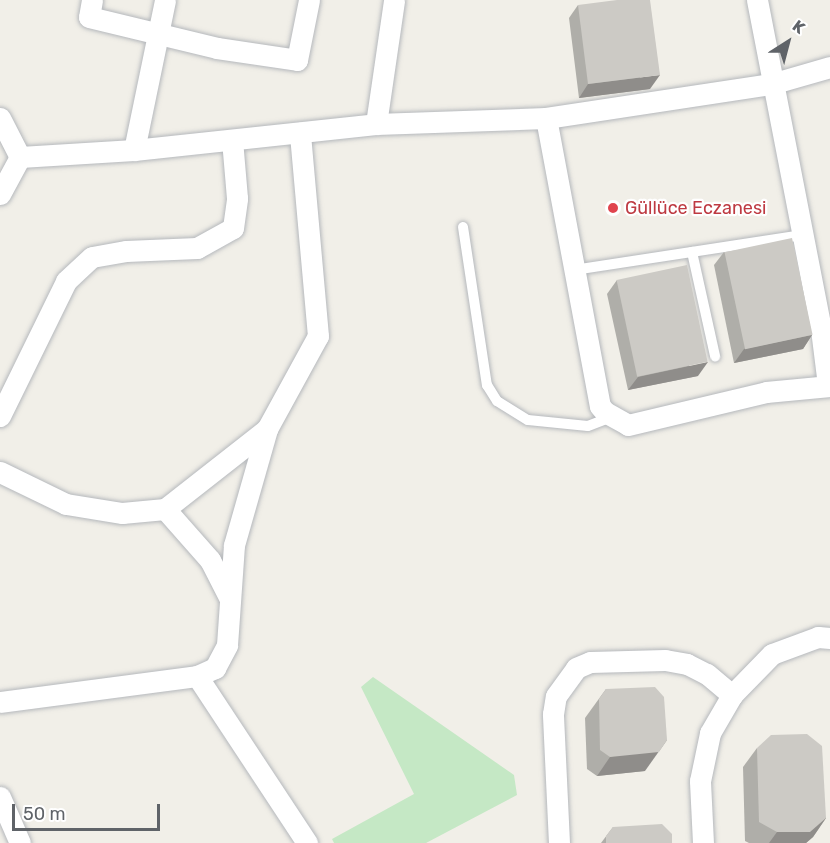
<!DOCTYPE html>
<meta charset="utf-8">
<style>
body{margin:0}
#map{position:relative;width:830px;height:843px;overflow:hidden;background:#f1efe8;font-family:Rubik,sans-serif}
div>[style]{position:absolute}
.green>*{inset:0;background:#c5e8c5}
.roads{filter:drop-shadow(0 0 2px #b5b8bc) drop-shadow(0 0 2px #b5b8bc)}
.lane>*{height:10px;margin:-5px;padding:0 5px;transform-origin:5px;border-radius:5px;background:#fff}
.street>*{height:21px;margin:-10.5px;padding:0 10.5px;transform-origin:10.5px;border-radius:10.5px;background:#fff}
.wall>*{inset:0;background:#afaea9}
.shaded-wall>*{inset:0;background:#8f8d8a}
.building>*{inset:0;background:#cccac5;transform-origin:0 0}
.dots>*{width:16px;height:16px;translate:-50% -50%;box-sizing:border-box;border:3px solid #fff;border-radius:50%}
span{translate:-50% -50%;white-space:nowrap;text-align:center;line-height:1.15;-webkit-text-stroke:4.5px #fff;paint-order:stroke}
.health-label{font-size:18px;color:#be3a42}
.left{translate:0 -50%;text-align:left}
.north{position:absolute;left:758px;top:12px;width:60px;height:60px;-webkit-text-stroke:4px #fff;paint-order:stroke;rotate:36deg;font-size:16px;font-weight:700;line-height:24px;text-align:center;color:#5f6368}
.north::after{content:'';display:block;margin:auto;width:21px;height:27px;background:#5f6368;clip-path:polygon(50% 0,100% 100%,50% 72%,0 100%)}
.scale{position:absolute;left:12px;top:804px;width:148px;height:27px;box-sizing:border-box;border:3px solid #5f6368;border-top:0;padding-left:8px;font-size:18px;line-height:21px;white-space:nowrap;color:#5f6368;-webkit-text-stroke:4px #fff;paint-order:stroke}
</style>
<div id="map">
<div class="green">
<div style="clip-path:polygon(373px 677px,514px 775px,517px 795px,426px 843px,334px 843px,332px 839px,414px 794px,361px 687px)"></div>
</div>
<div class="roads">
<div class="lane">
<div style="left:463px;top:227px;width:160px;rotate:81.4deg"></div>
<div style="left:487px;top:385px;width:19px;rotate:58deg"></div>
<div style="left:497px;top:401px;width:36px;rotate:32deg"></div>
<div style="left:528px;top:420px;width:60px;rotate:5.7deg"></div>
<div style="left:588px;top:426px;width:25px;rotate:-21deg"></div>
<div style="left:692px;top:252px;width:107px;rotate:77.5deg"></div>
<div style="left:574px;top:270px;width:231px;rotate:-8.7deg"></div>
</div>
<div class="street">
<div style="left:92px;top:0;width:17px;rotate:100deg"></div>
<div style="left:89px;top:17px;width:132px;rotate:13.6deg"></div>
<div style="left:217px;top:48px;width:81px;rotate:8.5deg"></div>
<div style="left:297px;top:60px;width:61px;rotate:-78.7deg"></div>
<div style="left:757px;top:0;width:335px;rotate:79deg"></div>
<div style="left:821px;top:329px;width:56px;rotate:82.9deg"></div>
<div style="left:0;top:118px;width:44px;rotate:62.9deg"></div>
<div style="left:20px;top:157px;width:42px;rotate:118.4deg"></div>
<div style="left:546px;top:118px;width:293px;rotate:79.4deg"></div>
<div style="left:600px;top:406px;width:8px;rotate:50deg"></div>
<div style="left:605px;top:412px;width:26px;rotate:29deg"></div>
<div style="left:628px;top:425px;width:142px;rotate:-13.4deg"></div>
<div style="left:766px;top:392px;width:64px;rotate:-5.4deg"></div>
<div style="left:376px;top:124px;width:125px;rotate:-81.7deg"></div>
<div style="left:134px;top:150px;width:153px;rotate:-78.3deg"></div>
<div style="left:20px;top:157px;width:114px;rotate:-3.5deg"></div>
<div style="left:134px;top:150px;width:243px;rotate:-6.1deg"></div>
<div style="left:376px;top:124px;width:170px;rotate:-2deg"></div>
<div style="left:546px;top:118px;width:228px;rotate:-8.6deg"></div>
<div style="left:771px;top:84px;width:61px;rotate:-16.1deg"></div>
<div style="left:0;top:416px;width:150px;rotate:-63.9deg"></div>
<div style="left:66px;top:281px;width:35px;rotate:-43deg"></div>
<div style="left:92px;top:257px;width:35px;rotate:-10deg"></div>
<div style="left:126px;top:251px;width:71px;rotate:-2.4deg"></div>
<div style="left:197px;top:248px;width:41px;rotate:-29.1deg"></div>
<div style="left:233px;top:228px;width:30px;rotate:-82deg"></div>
<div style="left:237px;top:198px;width:58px;rotate:-94.9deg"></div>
<div style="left:0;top:472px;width:73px;rotate:25.9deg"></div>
<div style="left:66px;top:504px;width:57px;rotate:9.1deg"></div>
<div style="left:122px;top:513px;width:43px;rotate:-5.3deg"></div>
<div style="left:165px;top:509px;width:130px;rotate:-38.1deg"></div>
<div style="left:267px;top:429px;width:106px;rotate:-61.3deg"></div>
<div style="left:318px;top:336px;width:204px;rotate:-95.1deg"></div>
<div style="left:165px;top:509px;width:68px;rotate:48.6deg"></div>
<div style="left:210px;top:560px;width:44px;rotate:62.9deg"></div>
<div style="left:197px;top:676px;width:20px;rotate:-24deg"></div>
<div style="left:215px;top:668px;width:26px;rotate:-62deg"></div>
<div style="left:227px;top:645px;width:100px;rotate:-86deg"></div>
<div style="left:234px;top:545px;width:121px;rotate:-74.1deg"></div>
<div style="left:0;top:702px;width:199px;rotate:-7.5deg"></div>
<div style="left:197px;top:676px;width:200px;rotate:56.6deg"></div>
<div style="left:0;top:797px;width:50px;rotate:66.5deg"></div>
<div style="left:559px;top:843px;width:129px;rotate:-92.7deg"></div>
<div style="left:553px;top:714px;width:18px;rotate:-81deg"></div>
<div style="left:556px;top:696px;width:34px;rotate:-54deg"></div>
<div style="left:576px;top:668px;width:15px;rotate:-23deg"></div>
<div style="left:590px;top:662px;width:75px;rotate:-1.5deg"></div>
<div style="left:665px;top:660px;width:22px;rotate:10deg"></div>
<div style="left:687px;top:664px;width:22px;rotate:27deg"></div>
<div style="left:707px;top:674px;width:33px;rotate:40deg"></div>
<div style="left:703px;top:843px;width:62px;rotate:-92.8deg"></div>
<div style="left:700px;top:781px;width:49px;rotate:-78.2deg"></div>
<div style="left:710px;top:733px;width:44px;rotate:-59.9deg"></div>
<div style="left:732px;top:695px;width:57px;rotate:-45.7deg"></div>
<div style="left:772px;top:654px;width:49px;rotate:-20.3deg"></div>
<div style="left:818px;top:637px;width:12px;rotate:5deg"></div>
</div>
</div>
<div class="wall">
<div style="clip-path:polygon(578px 5px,650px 89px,579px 98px,569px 18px)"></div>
<div style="clip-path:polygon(724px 252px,812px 335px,803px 349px,734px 363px,714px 265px)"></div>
<div style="clip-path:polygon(617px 280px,698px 376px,628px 390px,607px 294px)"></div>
<div style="clip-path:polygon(606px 689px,645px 771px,597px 776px,587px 769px,585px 718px)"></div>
<div style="clip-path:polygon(757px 748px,826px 818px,813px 837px,806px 843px,749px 843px,745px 841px,743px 767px)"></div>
<div style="clip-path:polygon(613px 827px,672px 843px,601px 843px)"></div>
</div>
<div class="shaded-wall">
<div style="clip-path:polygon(660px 75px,650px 89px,579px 98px,588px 84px)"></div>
<div style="clip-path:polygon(812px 335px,803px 349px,734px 363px,744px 349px)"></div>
<div style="clip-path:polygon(708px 362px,698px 376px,628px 390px,638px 377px)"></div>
<div style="clip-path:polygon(667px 740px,645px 771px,597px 776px,610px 757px)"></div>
<div style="clip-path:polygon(826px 818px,813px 837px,806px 843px,769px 843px,777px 832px)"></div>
</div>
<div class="building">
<div style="clip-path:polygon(617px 0,650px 0,660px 75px,588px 84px,578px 5px)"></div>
<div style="left:792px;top:238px;width:99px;height:69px;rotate:78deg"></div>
<div style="left:687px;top:265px;width:99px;height:72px;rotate:78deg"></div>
<div style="clip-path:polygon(655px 687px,664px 697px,667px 740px,659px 752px,610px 757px,600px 750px,599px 699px,606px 689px)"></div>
<div style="clip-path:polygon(807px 734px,822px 746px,826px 818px,810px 832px,777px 832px,759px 822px,757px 748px,771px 735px)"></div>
<div style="clip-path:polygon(662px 824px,672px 834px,672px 843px,606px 843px,606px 836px,613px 827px)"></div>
</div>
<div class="dots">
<div style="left:613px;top:208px;background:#e0444e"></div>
</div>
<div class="health-label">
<span class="left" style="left:625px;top:208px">Güllüce Eczanesi</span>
</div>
<div class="north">K</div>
<div class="scale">50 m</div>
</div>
